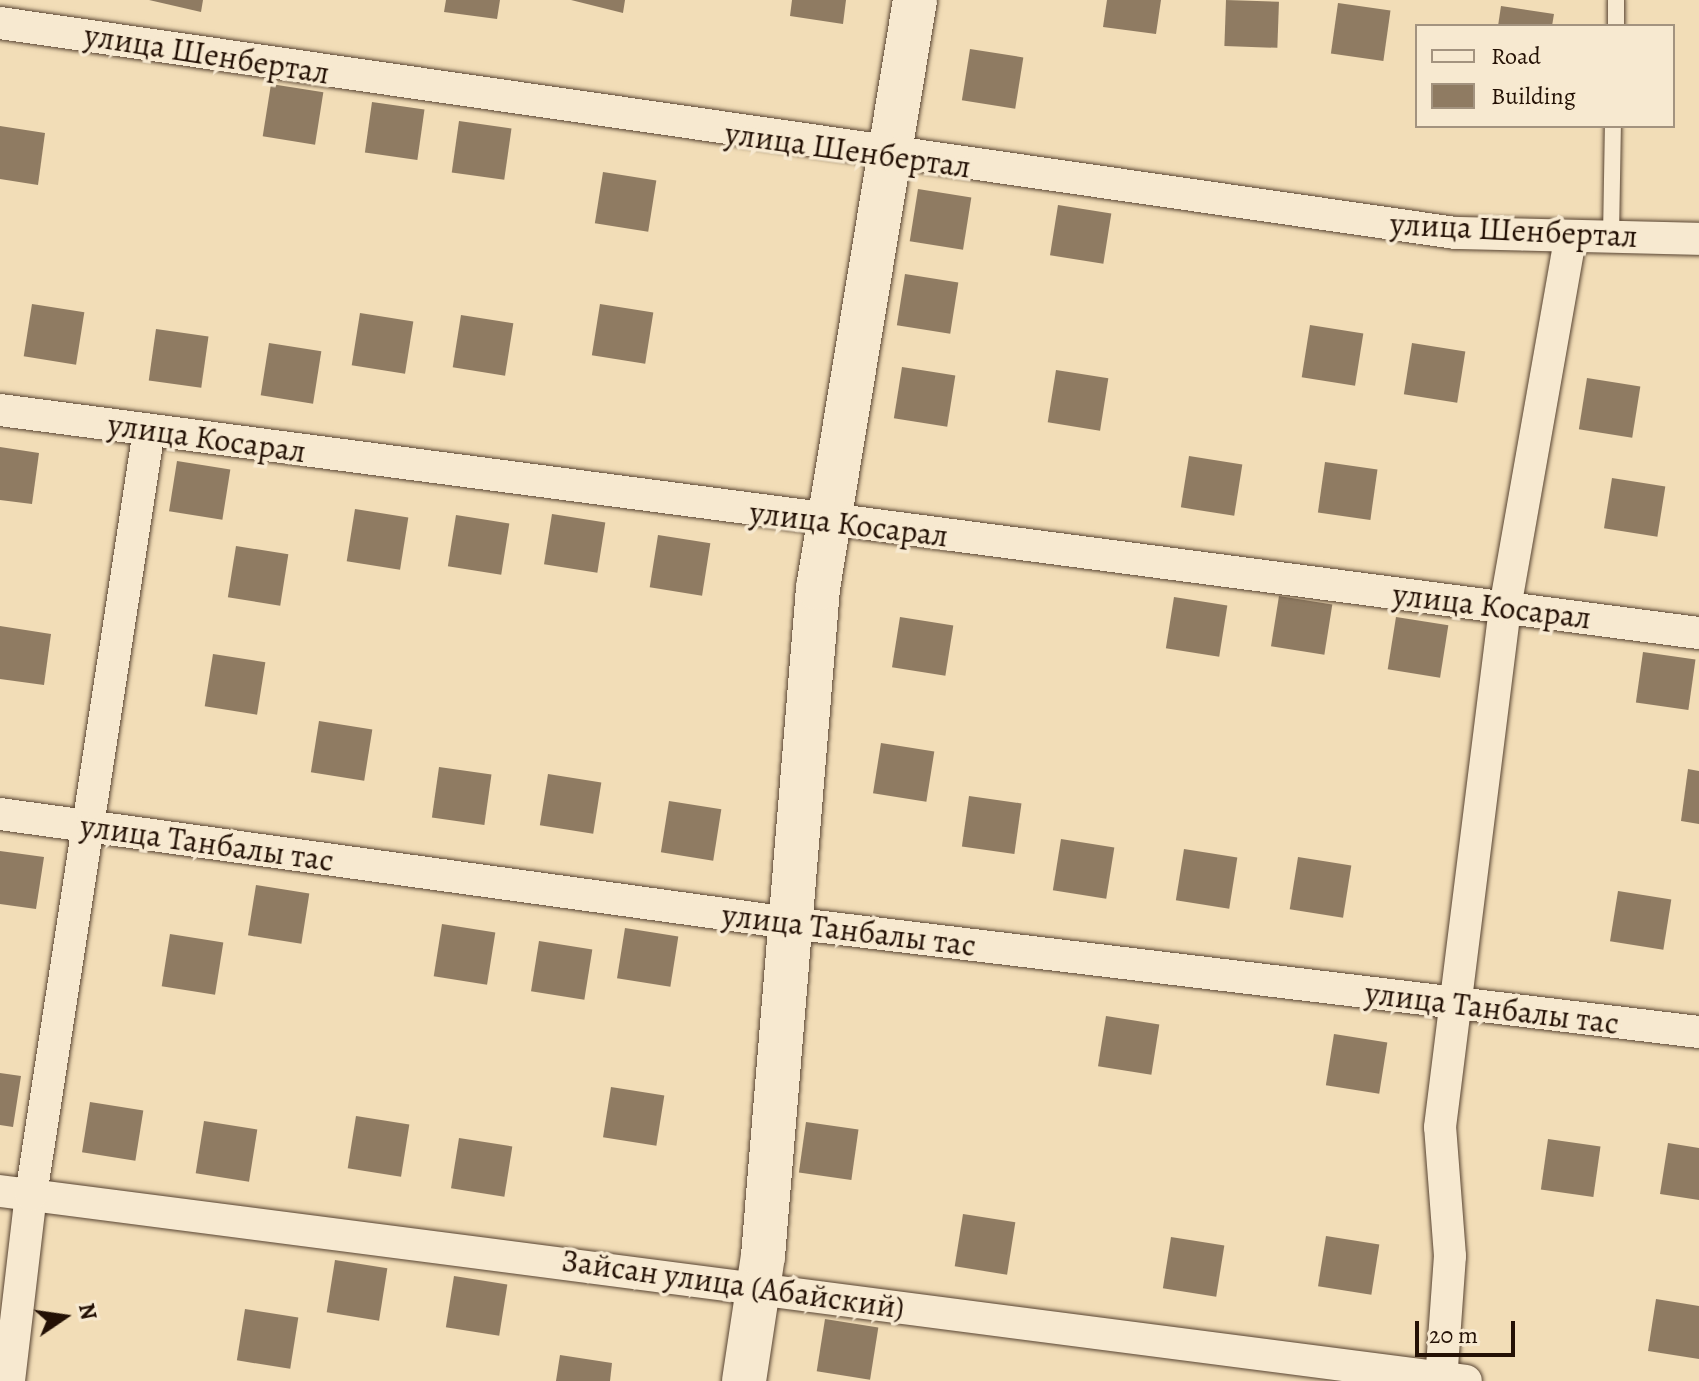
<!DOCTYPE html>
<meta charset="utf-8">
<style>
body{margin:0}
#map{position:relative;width:1699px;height:1381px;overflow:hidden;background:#f2ddb7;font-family:Alegreya,serif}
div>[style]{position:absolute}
.building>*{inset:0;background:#8f7b62;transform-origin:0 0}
.roads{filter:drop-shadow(0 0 2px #584432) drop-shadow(0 0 2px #584432)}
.lane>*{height:16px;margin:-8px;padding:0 8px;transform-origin:8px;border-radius:8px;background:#f7e9d0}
.street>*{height:32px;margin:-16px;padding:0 16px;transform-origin:16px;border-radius:16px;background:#f7e9d0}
.secondary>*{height:44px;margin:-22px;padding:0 22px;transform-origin:22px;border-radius:22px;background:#f7e9d0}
span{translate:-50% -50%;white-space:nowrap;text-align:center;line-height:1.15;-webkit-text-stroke:7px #f7e9d0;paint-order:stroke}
.street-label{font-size:32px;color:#241105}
.legend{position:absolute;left:1415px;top:24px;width:260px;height:104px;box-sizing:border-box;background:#f7e9d0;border:2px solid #a3937f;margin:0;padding:10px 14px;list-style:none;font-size:24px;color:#241105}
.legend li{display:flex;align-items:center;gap:16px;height:40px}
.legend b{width:40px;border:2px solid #a3937f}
.north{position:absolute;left:24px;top:1277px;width:80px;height:80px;-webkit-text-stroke:6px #f7e9d0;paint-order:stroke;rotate:77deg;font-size:22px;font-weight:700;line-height:32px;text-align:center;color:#241105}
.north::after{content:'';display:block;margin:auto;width:28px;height:36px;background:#241105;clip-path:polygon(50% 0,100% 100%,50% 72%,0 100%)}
.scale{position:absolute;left:1415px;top:1321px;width:100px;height:36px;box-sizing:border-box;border:4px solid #241105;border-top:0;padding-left:10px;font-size:24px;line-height:28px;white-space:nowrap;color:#241105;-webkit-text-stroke:6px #f7e9d0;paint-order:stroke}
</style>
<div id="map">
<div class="building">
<div style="clip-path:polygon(149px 0,203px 0,201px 12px)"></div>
<div style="clip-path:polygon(446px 0,500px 0,497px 19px,444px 12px)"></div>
<div style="clip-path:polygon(571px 0,625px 0,623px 13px)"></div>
<div style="clip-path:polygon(792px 0,846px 0,843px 24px,790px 16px)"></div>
<div style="clip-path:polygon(1107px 0,1161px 0,1156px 34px,1103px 27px)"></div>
<div style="left:1226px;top:0;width:53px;height:46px;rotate:2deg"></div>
<div style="left:1338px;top:3px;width:53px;height:51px;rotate:8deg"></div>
<div style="clip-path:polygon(1501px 6px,1554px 14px,1552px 26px,1498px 26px)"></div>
<div style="left:970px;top:49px;width:54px;height:52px;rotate:9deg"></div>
<div style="left:271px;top:84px;width:53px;height:53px;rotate:9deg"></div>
<div style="left:372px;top:102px;width:53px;height:51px;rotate:8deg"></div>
<div style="left:459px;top:121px;width:53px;height:52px;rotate:8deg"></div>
<div style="clip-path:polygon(0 126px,45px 133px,38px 185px,0 179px)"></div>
<div style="left:603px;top:172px;width:54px;height:52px;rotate:9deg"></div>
<div style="left:918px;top:189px;width:54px;height:53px;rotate:9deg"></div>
<div style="left:1058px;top:205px;width:54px;height:51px;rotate:9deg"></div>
<div style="left:905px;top:274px;width:54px;height:52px;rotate:9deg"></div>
<div style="left:32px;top:304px;width:53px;height:53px;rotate:9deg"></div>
<div style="left:600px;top:304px;width:54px;height:52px;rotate:9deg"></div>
<div style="left:360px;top:313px;width:54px;height:53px;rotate:9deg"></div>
<div style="left:461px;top:315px;width:53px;height:53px;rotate:9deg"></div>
<div style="left:1310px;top:325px;width:54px;height:53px;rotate:9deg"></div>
<div style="left:156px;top:329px;width:53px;height:52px;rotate:8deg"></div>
<div style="left:269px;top:343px;width:53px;height:53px;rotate:9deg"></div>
<div style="left:1412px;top:343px;width:54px;height:52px;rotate:9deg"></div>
<div style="left:902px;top:367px;width:54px;height:52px;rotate:9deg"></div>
<div style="left:1056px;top:370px;width:53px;height:53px;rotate:9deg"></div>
<div style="left:1587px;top:378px;width:54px;height:52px;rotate:9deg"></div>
<div style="clip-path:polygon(0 447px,39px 453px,32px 504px,0 500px)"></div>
<div style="left:1189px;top:456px;width:54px;height:52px;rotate:9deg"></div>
<div style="left:177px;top:461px;width:54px;height:51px;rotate:9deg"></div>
<div style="left:1325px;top:462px;width:53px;height:51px;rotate:8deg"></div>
<div style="left:1612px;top:478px;width:54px;height:51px;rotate:9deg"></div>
<div style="left:355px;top:509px;width:54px;height:53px;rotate:9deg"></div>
<div style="left:552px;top:514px;width:54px;height:51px;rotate:9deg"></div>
<div style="left:456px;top:515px;width:54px;height:52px;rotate:9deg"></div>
<div style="left:658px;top:535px;width:53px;height:53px;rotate:9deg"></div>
<div style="left:236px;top:546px;width:53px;height:52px;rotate:9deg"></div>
<div style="left:1279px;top:596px;width:54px;height:51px;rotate:9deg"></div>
<div style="left:1174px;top:597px;width:54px;height:52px;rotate:9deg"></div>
<div style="left:900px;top:617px;width:54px;height:51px;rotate:9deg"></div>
<div style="left:1396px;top:617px;width:53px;height:53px;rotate:9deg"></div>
<div style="clip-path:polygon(0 626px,51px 634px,44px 685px,0 679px)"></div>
<div style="left:1643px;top:652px;width:53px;height:51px;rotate:8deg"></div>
<div style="left:213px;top:654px;width:53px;height:53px;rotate:9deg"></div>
<div style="left:319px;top:721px;width:54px;height:52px;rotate:9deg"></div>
<div style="left:881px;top:743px;width:54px;height:51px;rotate:9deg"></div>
<div style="left:439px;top:767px;width:53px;height:51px;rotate:8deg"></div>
<div style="clip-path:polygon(1688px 769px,1699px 771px,1699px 824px,1681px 821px)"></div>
<div style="left:548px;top:774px;width:54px;height:52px;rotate:9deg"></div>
<div style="left:969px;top:796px;width:53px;height:51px;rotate:8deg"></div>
<div style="left:669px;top:801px;width:53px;height:52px;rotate:9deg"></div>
<div style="left:1061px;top:839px;width:54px;height:52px;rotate:9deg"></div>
<div style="left:1184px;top:849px;width:54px;height:52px;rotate:9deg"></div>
<div style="clip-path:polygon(0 851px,44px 857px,36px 909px,0 904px)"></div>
<div style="left:1298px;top:857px;width:54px;height:53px;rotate:9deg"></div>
<div style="left:256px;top:885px;width:54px;height:51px;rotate:9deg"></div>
<div style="left:1618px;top:891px;width:54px;height:51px;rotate:9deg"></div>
<div style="left:442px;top:924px;width:54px;height:53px;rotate:9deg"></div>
<div style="left:625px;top:928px;width:54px;height:51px;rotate:9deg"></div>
<div style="left:170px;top:934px;width:54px;height:53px;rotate:9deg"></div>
<div style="left:539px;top:941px;width:54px;height:51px;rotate:9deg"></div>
<div style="left:1106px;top:1016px;width:54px;height:51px;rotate:9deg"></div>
<div style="left:1334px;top:1034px;width:54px;height:52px;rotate:9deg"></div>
<div style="clip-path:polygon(0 1073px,21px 1076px,13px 1127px,0 1125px)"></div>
<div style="left:611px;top:1087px;width:54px;height:51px;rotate:9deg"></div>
<div style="left:90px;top:1102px;width:54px;height:51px;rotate:9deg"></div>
<div style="left:356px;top:1116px;width:54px;height:53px;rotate:9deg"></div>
<div style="left:204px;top:1121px;width:54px;height:53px;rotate:9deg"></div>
<div style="left:806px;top:1122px;width:53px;height:51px;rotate:8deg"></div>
<div style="left:459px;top:1138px;width:54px;height:51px;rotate:9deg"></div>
<div style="left:1548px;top:1139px;width:53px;height:51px;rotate:8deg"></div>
<div style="clip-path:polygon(1668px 1143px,1699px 1148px,1699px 1200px,1660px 1194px)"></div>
<div style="left:963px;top:1214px;width:53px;height:53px;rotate:9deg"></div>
<div style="left:1326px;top:1236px;width:54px;height:51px;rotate:9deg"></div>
<div style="left:1171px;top:1237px;width:54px;height:52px;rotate:9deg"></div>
<div style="left:335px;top:1260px;width:53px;height:53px;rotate:9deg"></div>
<div style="left:454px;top:1276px;width:54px;height:52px;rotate:9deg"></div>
<div style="clip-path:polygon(1656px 1299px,1699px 1306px,1699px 1359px,1648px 1351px)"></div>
<div style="left:245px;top:1309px;width:54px;height:52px;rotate:9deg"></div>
<div style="left:825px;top:1319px;width:54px;height:53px;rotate:9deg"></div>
<div style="clip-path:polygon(560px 1355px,612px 1363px,610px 1381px,556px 1381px)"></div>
</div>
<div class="roads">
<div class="lane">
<div style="left:1616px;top:26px;width:26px;rotate:-90deg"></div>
<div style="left:1611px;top:236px;width:110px;rotate:-89deg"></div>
</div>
<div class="street">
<div style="left:0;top:23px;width:1470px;rotate:8.21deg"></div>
<div style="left:1455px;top:233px;width:244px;rotate:1.4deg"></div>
<div style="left:0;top:410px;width:1714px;rotate:7.48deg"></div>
<div style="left:0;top:814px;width:797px;rotate:7.86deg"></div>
<div style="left:790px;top:923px;width:916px;rotate:6.84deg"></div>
<div style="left:0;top:1191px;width:1478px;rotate:7.38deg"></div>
<div style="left:9px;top:1381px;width:187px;rotate:-83.3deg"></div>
<div style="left:31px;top:1195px;width:774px;rotate:-81.23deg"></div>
<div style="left:1441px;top:1381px;width:125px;rotate:-85.9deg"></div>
<div style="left:1450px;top:1256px;width:129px;rotate:-94.4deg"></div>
<div style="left:1440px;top:1127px;width:523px;rotate:-82.86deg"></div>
<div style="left:1505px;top:608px;width:376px;rotate:-80deg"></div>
</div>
<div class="secondary">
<div style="left:744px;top:1381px;width:126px;rotate:-81.4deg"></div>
<div style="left:763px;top:1256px;width:670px;rotate:-85.29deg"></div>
<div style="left:818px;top:588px;width:596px;rotate:-80.63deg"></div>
</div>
</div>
<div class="street-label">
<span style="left:207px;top:54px;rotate:9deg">улица Шенбертал</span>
<span style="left:848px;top:150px;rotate:8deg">улица Шенбертал</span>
<span style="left:1514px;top:230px;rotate:3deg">улица Шенбертал</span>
<span style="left:207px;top:438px;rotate:8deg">улица Косарал</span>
<span style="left:849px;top:524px;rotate:7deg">улица Косарал</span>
<span style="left:1492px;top:606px;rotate:7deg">улица Косарал</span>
<span style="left:207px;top:843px;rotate:8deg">улица Танбалы тас</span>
<span style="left:849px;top:930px;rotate:7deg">улица Танбалы тас</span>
<span style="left:1492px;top:1008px;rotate:7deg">улица Танбалы тас</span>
<span style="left:733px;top:1284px;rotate:8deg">Зайсан улица (Абайский)</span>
</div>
<ul class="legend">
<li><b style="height:10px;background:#f7e9d0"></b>Road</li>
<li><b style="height:22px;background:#8f7b62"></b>Building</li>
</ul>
<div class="north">N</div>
<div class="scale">20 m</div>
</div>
